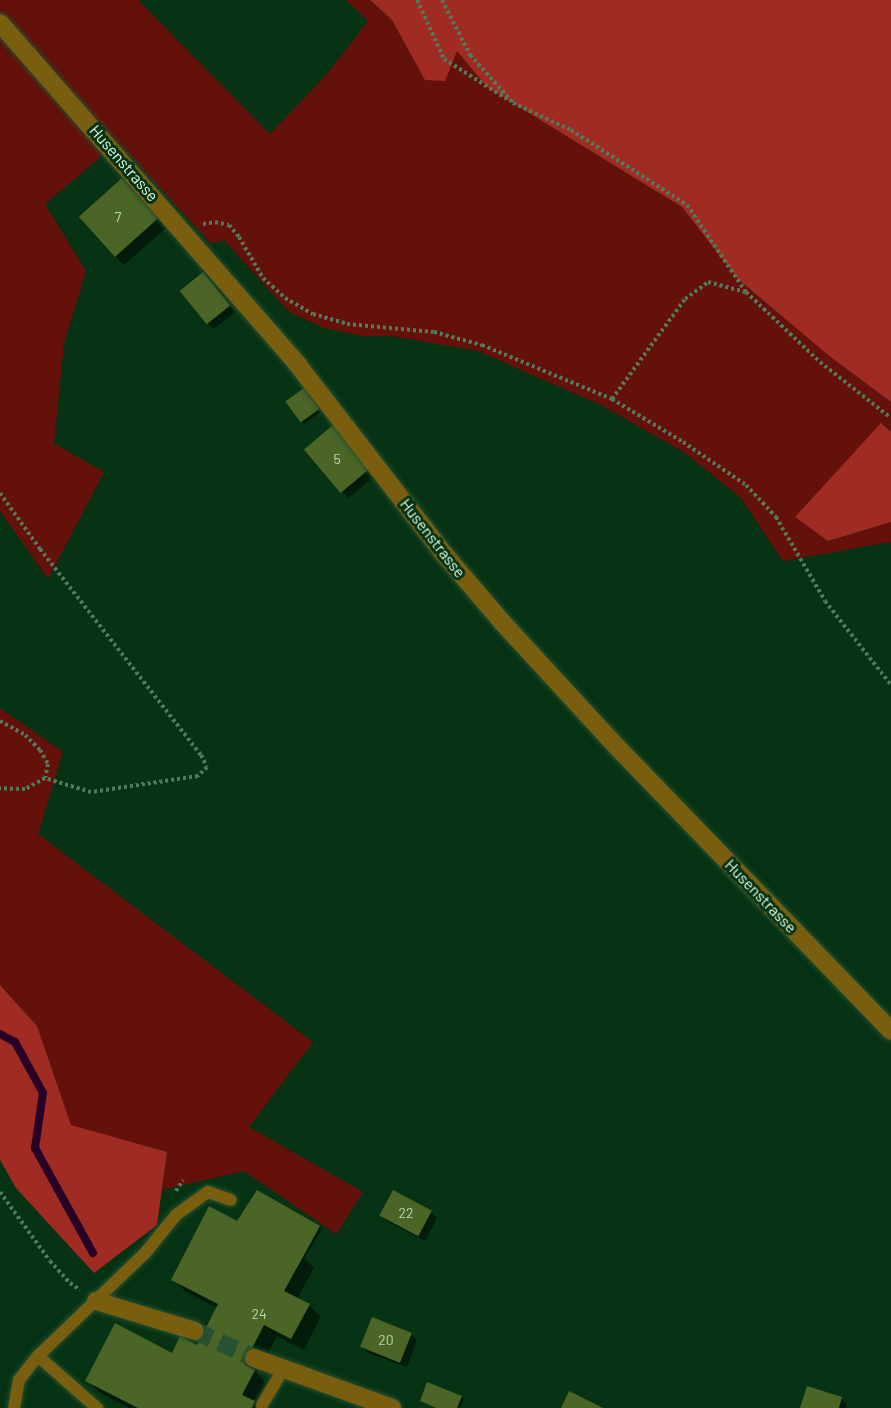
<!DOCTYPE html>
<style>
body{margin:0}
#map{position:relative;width:891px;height:1408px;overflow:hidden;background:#063313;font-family:Barlow,sans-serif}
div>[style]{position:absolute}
.green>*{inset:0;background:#64100b}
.forest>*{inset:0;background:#9f2b22}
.shadow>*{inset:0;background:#0007;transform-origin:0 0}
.stream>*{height:8px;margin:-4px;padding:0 4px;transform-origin:4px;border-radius:4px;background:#260026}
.building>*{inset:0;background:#4b6527;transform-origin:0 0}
.street-tunnel>*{height:18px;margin-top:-9px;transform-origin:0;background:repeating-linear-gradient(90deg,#275132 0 18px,transparent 0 27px)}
.path>*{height:4px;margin-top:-2px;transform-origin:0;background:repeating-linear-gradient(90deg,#527a5c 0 3px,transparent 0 6px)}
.roads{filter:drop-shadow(0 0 2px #254f30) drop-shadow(0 0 2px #254f30)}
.lane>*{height:12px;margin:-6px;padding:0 6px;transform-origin:6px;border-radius:6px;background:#785e0e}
.street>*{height:18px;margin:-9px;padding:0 9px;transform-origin:9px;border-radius:9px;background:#785e0e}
span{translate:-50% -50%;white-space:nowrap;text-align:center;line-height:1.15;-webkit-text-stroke:6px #063313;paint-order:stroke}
.number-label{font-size:14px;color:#bbd8b5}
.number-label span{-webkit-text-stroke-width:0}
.street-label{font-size:16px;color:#e0fee4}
</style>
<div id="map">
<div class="green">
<div style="clip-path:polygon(0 0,138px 0,270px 134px,326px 75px,368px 21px,346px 0,370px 0,392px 20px,426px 80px,457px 50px,488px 87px,682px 207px,738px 279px,828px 355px,891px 402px,891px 432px,882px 423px,828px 541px,891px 522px,891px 542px,783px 561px,740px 497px,685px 453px,603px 406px,478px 351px,391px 336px,363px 336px,324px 328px,289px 312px,224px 240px,211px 244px,118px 142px,45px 204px,86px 271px,64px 344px,54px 443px,104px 472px,48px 579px,0 511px)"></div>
<div style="clip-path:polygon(0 708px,63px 752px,38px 834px,313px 1042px,249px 1127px,363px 1192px,336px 1234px,244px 1171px,162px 1190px,167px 1152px,71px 1126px,37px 1026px,0 985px)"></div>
</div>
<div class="forest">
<div style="clip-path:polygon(370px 0,891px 0,891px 402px,828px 355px,738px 279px,682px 207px,487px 87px,457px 51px,445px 81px,425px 80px,392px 20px)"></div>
<div style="clip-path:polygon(881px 423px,891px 432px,891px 522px,828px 541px,795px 517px)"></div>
<div style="clip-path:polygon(0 985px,37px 1026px,71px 1125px,167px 1152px,157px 1225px,94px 1273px,16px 1188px,0 1160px)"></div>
</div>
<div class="shadow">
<div style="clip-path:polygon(131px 189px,166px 228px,124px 265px,115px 256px)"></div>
<div style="clip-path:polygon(208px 280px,235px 312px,214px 329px,208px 324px)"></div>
<div style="clip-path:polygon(307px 393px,320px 412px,304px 424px,301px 422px)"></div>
<div style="left:333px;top:427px;width:64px;height:35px;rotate:49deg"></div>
<div style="clip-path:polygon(431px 1212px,437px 1218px,425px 1241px,387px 1221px,381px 1215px)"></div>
<div style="clip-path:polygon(238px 1223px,319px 1227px,322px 1229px,304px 1259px,314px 1268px,297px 1299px,309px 1305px,321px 1317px,304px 1350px,277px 1336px,257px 1374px,266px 1383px,256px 1404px,260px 1408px,129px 1408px,99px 1392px,87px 1380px,197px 1347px,217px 1308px,185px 1291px,173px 1279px)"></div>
<div style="clip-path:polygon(411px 1334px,417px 1340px,407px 1367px,368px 1353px,362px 1347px)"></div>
<div style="clip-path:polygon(461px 1397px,464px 1399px,460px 1408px,435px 1408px,421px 1401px)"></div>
<div style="clip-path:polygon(841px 1398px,847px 1404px,846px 1408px,802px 1408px)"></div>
</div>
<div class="stream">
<div style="left:0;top:1034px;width:17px;rotate:28deg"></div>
<div style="left:15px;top:1042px;width:58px;rotate:61.2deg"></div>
<div style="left:43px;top:1093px;width:56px;rotate:98.3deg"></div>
<div style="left:35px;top:1148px;width:120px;rotate:61.1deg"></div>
</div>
<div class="building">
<div style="left:122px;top:178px;width:54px;height:58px;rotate:48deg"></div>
<div style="left:203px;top:272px;width:43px;height:30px;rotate:51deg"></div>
<div style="left:304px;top:388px;width:26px;height:23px;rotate:54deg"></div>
<div style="left:333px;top:425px;width:57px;height:38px;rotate:50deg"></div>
<div style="clip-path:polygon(257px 1190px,320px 1226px,284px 1291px,310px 1304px,291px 1339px,264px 1325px,244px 1364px,255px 1370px,242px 1395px,255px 1401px,252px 1408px,138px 1408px,85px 1381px,115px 1323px,172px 1353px,180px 1336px,197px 1345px,218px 1304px,171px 1280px,209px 1206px,237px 1221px)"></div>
<div style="left:393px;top:1190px;width:44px;height:29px;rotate:28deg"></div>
<div style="left:372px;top:1317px;width:43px;height:32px;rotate:22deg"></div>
<div style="clip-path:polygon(427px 1382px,462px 1396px,457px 1408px,436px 1408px,420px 1401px)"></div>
<div style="clip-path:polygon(807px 1386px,842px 1397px,839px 1408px,800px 1408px)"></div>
<div style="clip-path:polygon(569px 1391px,603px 1408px,561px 1408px)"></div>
</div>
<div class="street-tunnel">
<div style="left:195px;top:1331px;width:65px;rotate:24.6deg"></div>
</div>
<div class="path">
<div style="left:417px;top:0;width:65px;rotate:65.4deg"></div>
<div style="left:444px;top:59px;width:75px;rotate:32.4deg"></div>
<div style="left:442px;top:0;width:62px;rotate:63deg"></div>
<div style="left:470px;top:55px;width:64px;rotate:48.1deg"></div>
<div style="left:513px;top:103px;width:64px;rotate:25deg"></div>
<div style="left:571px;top:130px;width:138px;rotate:32.9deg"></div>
<div style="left:687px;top:205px;width:105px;rotate:55.9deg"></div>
<div style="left:203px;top:224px;width:12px;rotate:-9deg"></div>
<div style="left:215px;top:222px;width:14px;rotate:12deg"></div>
<div style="left:229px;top:225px;width:16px;rotate:50deg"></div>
<div style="left:239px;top:237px;width:48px;rotate:59.7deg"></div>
<div style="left:263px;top:278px;width:30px;rotate:42deg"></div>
<div style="left:285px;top:298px;width:32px;rotate:30deg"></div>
<div style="left:313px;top:314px;width:35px;rotate:16deg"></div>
<div style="left:347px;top:324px;width:87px;rotate:5.3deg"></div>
<div style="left:434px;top:332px;width:50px;rotate:15.2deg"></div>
<div style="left:482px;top:345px;width:141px;rotate:22.6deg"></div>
<div style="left:612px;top:399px;width:83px;rotate:31.2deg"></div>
<div style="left:683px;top:442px;width:76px;rotate:34.3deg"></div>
<div style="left:746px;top:485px;width:44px;rotate:46.8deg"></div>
<div style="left:776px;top:517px;width:97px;rotate:59.7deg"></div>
<div style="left:825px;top:601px;width:107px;rotate:51.8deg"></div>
<div style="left:612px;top:399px;width:124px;rotate:-53.9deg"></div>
<div style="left:685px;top:299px;width:29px;rotate:-36deg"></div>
<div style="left:708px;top:282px;width:39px;rotate:15deg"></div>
<div style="left:746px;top:292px;width:102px;rotate:43.4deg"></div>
<div style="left:820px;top:362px;width:90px;rotate:38.3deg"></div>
<div style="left:0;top:493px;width:69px;rotate:54.5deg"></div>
<div style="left:40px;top:549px;width:261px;rotate:52deg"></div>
<div style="left:201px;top:755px;width:13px;rotate:63deg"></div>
<div style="left:207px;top:767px;width:13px;rotate:135deg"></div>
<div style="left:198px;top:776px;width:108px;rotate:171.5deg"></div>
<div style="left:91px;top:792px;width:48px;rotate:-163.1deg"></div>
<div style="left:45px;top:778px;width:23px;rotate:151deg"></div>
<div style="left:25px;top:789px;width:25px;rotate:-178deg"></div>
<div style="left:0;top:721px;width:29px;rotate:29deg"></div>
<div style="left:25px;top:735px;width:21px;rotate:45deg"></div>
<div style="left:40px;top:750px;width:16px;rotate:60deg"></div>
<div style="left:48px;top:764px;width:14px;rotate:102deg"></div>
<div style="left:176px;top:1191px;width:13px;rotate:-58deg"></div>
<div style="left:0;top:1192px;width:85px;rotate:54.1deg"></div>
<div style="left:50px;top:1261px;width:30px;rotate:48deg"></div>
<div style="left:70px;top:1283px;width:12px;rotate:35deg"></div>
</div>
<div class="roads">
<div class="lane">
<div style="left:38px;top:1356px;width:79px;rotate:41.4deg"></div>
<div style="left:262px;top:1405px;width:43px;rotate:-59.3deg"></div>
<div style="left:14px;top:1408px;width:28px;rotate:-80deg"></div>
<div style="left:19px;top:1380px;width:31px;rotate:-52deg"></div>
<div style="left:38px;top:1356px;width:150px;rotate:-43.9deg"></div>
<div style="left:146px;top:1252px;width:48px;rotate:-51deg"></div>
<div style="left:176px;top:1215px;width:39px;rotate:-36deg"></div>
<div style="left:208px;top:1192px;width:24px;rotate:19deg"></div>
</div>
<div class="street">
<div style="left:0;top:23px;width:454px;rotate:48.9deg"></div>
<div style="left:298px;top:365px;width:239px;rotate:52.3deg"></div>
<div style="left:444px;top:554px;width:89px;rotate:49.5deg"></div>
<div style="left:502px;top:622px;width:171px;rotate:47.4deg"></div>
<div style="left:618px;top:748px;width:393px;rotate:46deg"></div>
<div style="left:96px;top:1301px;width:103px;rotate:16.9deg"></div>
<div style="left:254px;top:1358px;width:147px;rotate:19.9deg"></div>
</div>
</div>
<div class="number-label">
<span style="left:118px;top:217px">7</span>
<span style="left:337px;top:459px">5</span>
<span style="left:406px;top:1213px">22</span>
<span style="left:259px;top:1314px">24</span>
<span style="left:386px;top:1340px">20</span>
</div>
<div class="street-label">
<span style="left:124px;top:163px;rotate:49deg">Husenstrasse</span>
<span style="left:433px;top:538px;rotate:52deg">Husenstrasse</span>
<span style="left:761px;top:896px;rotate:46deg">Husenstrasse</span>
</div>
</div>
